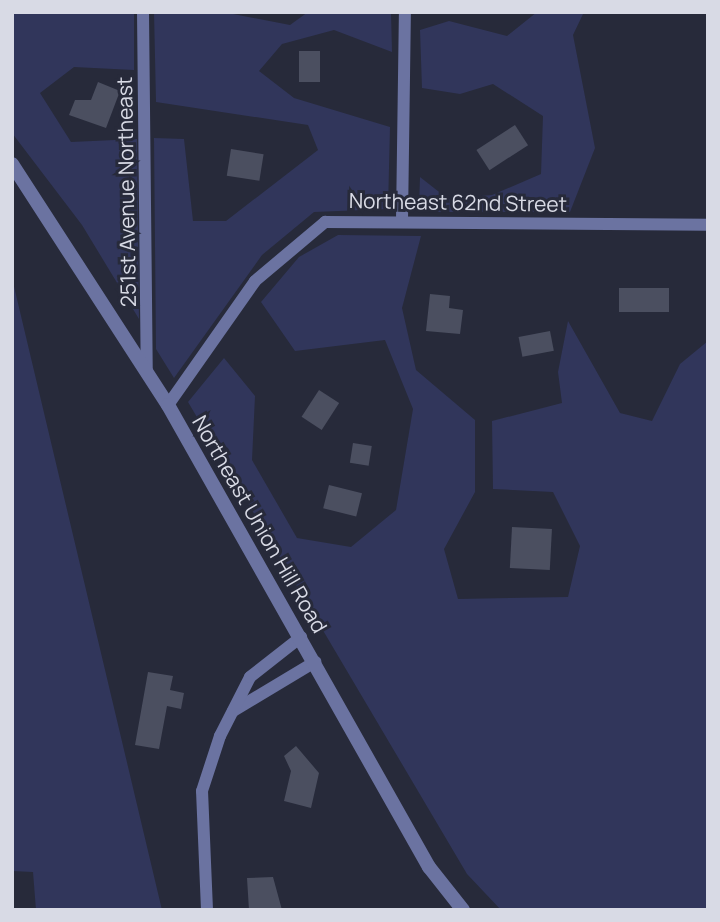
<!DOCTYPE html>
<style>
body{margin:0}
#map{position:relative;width:720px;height:922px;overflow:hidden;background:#272a3a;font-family:Manrope,sans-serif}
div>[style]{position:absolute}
.green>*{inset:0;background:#31365b}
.building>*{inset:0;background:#4b4f60;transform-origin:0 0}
.minor>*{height:12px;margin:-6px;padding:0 6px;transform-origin:6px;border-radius:6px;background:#6b73a1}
.tertiary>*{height:14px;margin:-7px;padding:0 7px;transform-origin:7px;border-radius:7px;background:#6b73a1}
span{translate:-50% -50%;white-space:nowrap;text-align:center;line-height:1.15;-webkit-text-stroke:6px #272a3a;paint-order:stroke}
.street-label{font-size:21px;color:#d8dae5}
.frame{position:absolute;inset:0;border:14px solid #d8dae5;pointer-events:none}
</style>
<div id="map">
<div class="green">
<div style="clip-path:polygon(12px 12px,134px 12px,134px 70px,74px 67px,40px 93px,71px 142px,137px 139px,139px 319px,82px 225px,12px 133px)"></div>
<div style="clip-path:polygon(154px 12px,223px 12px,290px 25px,308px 12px,391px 12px,392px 52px,334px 30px,282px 44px,259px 71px,294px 98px,390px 127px,388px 209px,314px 212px,262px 255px,174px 378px,156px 349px,154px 138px,184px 139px,193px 221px,226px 221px,318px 150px,308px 125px,156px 102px)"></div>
<div style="clip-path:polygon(537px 12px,584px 12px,573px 35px,595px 148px,570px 212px,434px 212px,419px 206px,420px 177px,448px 199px,492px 195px,541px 174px,543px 116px,493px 84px,460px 94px,422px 88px,420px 30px,449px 21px,507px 36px)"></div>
<div style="clip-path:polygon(338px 235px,421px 236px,402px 308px,416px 370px,475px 420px,475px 492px,444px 549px,458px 599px,568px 597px,580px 546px,553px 492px,493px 489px,492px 421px,562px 403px,558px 372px,568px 321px,620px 413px,652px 421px,680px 364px,708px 341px,708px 910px,501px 910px,467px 874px,188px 402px,224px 358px,255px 396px,252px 460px,297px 538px,351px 547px,396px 510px,413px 409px,385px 340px,295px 351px,261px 302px,299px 257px)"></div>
<div style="clip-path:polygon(12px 278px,162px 910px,36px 910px,33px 872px,12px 871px)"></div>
</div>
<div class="building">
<div style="left:299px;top:51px;width:21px;height:31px"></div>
<div style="clip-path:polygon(98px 82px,120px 91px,106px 128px,69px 115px,75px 100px,91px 100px)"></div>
<div style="left:515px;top:125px;width:24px;height:46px;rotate:57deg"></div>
<div style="left:231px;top:149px;width:33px;height:27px;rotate:9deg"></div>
<div style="left:669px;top:288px;width:24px;height:50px;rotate:90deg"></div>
<div style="clip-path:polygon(430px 294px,450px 296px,449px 308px,463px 310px,460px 334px,426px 331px)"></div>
<div style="left:550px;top:331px;width:20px;height:32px;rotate:79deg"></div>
<div style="left:319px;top:390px;width:24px;height:32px;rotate:33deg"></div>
<div style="left:353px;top:443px;width:19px;height:20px;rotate:9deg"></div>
<div style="left:329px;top:485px;width:34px;height:24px;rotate:14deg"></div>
<div style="left:512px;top:527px;width:40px;height:41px;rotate:3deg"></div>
<div style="clip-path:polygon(148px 672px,173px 676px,170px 690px,184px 693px,181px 709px,167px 706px,159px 749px,135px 745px)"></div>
<div style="clip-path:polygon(296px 746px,319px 773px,311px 808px,284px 801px,291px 771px,284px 756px)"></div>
<div style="clip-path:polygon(273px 877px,282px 910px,249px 910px,247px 878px)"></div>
</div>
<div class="minor">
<div style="left:143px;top:12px;width:360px;rotate:89.4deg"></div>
<div style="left:402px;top:220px;width:208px;rotate:-89.2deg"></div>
<div style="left:168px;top:405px;width:151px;rotate:-54.9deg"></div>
<div style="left:255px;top:281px;width:92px;rotate:-40.1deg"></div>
<div style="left:325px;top:222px;width:383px;rotate:0.4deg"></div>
<div style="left:233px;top:711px;width:96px;rotate:-30.9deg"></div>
<div style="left:207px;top:910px;width:119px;rotate:-92.4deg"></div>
<div style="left:202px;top:791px;width:58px;rotate:-71.9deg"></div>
<div style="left:220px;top:736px;width:66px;rotate:-63deg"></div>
<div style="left:250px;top:677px;width:65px;rotate:-38.1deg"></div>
</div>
<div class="tertiary">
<div style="left:12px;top:164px;width:287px;rotate:57.1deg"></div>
<div style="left:168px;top:405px;width:531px;rotate:60.54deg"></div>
<div style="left:429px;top:867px;width:55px;rotate:51.7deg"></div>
</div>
<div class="street-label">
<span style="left:126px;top:192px;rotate:-91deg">251st Avenue Northeast</span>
<span style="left:458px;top:202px;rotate:1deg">Northeast 62nd Street</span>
<span style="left:260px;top:524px;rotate:60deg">Northeast Union Hill Road</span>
</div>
<div class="frame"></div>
</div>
